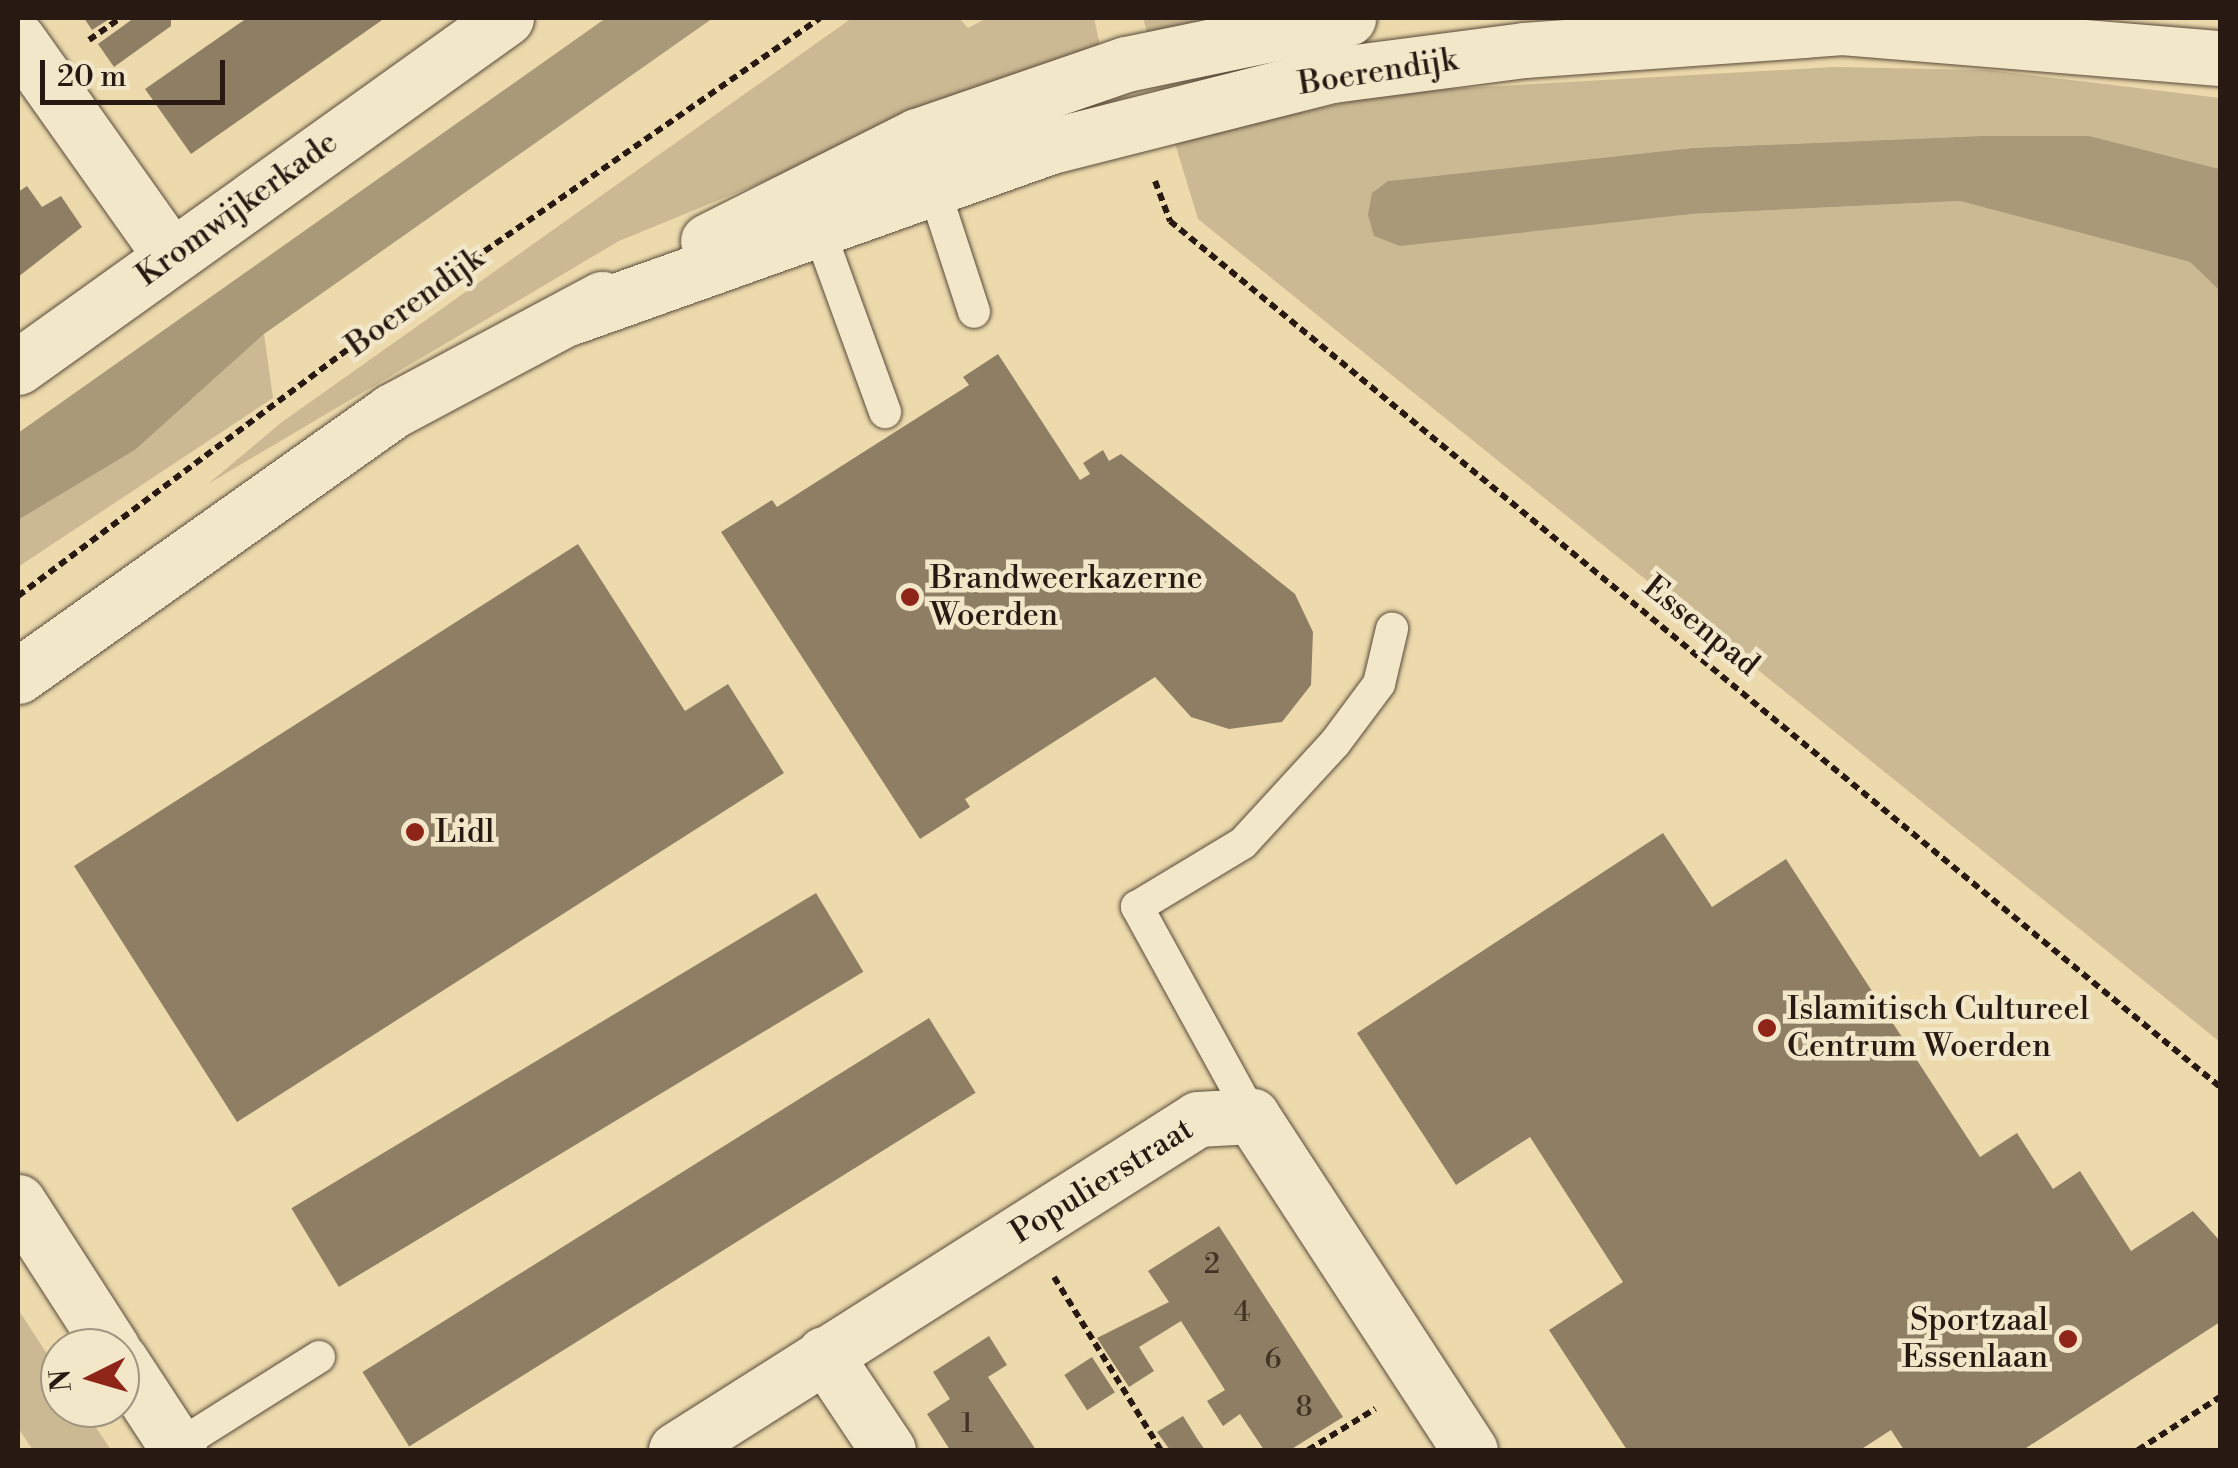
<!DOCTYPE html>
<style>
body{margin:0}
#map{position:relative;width:2238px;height:1468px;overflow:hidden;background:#ecdaad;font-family:"Libre Bodoni",serif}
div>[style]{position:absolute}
.green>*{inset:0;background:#cbb993}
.water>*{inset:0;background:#a99978}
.building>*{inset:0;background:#8e7e63;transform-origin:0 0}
.path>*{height:6px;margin-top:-3px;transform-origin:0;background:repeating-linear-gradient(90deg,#281a12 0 8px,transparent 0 13px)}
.roads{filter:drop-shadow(0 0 2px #594a39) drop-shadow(0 0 2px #594a39)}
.service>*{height:32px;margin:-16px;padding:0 16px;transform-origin:16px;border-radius:16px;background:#f3e7ca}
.minor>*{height:55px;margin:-27.5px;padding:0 27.5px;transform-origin:27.5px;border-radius:27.5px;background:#f3e7ca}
.secondary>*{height:55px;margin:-27.5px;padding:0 27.5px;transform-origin:27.5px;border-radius:27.5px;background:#f3e7ca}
.dots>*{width:28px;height:28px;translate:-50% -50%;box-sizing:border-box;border:5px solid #f3e7ca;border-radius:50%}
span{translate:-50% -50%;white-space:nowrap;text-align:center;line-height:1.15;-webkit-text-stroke:9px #f3e7ca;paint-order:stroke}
.number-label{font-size:28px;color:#423326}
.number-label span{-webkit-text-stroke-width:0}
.street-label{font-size:32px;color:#281a12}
.poi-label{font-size:32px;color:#281a12}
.left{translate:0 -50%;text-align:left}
.right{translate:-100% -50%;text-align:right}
.frame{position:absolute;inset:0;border:20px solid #281a12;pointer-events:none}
.north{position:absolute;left:40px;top:1328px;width:100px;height:100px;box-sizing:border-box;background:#f3e7ca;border:2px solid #a29580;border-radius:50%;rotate:265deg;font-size:28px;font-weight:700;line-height:40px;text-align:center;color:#281a12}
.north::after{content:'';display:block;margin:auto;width:35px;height:45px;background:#8f2418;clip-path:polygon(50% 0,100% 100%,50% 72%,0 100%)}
.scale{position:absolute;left:40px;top:60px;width:185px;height:45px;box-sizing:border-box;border:5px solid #281a12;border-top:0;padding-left:12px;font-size:30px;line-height:35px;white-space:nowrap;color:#281a12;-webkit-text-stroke:8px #f3e7ca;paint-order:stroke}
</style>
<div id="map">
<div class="green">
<div style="clip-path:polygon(852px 18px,959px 18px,968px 28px,987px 18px,1094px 18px,1103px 59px,889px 130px,619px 241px,208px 484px,282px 422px)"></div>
<div style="clip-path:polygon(1143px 18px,1255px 18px,1150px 42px)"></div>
<div style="clip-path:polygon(1834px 67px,1988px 70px,2220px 98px,2220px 169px,2088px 136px,1980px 136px,1692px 148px,1388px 181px,1691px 214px,1960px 201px,2190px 262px,2220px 291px,2220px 1042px,1198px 219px,1174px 140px,1394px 92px)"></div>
<div style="clip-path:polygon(264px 334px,273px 398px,18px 567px,18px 520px,135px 450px)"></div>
<div style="clip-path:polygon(18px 1309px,60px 1374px,60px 1408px,83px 1408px,111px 1450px,33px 1450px,18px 1428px)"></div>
</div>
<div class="water">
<div style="clip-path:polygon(606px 18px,713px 18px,264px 334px,135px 450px,18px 520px,18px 433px)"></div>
<div style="clip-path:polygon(1980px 136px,2089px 136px,2220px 169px,2220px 291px,2190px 262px,1960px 201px,1691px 214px,1400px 246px,1374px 236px,1368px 215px,1372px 193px,1388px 181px,1692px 148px)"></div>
</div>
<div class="building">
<div style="clip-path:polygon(84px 18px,111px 18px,92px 30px)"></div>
<div style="clip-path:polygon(134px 18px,171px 18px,171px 26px,114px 67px,98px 44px)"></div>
<div style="clip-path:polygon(247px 18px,385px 18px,191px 154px,145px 89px)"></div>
<div style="clip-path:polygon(27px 186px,42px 207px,61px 196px,82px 227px,18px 277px,18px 192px)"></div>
<div style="clip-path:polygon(998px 354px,1080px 480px,1090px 474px,1083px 463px,1103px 450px,1109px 461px,1121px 454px,1295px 594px,1313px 632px,1311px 685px,1282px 722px,1229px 729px,1191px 717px,1155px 677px,965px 799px,970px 807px,920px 839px,721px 532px,772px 500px,777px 507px,969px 385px,963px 377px)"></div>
<div style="clip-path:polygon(578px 544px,685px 711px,728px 684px,784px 773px,237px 1122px,74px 866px)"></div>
<div style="clip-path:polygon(1663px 833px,1712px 907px,1786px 859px,1980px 1157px,2017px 1133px,2053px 1189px,2080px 1171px,2131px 1251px,2193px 1211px,2220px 1241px,2220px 1322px,2023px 1450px,1904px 1450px,1891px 1430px,1860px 1450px,1627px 1450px,1549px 1330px,1623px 1282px,1530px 1137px,1456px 1185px,1357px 1033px)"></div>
<div style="left:816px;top:893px;width:92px;height:612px;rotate:59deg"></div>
<div style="left:929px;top:1018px;width:88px;height:668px;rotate:58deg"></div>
<div style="clip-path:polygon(1219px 1226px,1343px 1417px,1290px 1450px,1264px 1450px,1240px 1414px,1223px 1426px,1207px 1401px,1225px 1390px,1181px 1321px,1139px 1347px,1154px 1371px,1129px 1387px,1097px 1338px,1169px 1302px,1148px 1271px)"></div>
<div style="clip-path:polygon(989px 1336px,1007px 1365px,988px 1377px,1036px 1450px,950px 1450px,927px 1414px,950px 1399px,933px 1372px)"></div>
<div style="left:1092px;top:1357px;width:42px;height:33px;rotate:57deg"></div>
<div style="clip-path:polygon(1183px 1416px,1198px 1440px,1205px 1450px,1170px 1450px,1157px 1432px)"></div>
</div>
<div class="path">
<div style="left:89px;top:40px;width:39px;rotate:-35deg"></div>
<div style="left:1155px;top:181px;width:43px;rotate:69.4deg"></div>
<div style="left:1170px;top:221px;width:1361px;rotate:39.51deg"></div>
<div style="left:18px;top:596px;width:489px;rotate:-36.8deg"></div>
<div style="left:410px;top:303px;width:499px;rotate:-34.8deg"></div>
<div style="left:1054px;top:1277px;width:203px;rotate:58.3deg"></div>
<div style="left:1308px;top:1450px;width:79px;rotate:-31.5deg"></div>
<div style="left:2138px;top:1450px;width:98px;rotate:-32.9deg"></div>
</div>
<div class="roads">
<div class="service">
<div style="left:929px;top:174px;width:145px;rotate:71.9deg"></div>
<div style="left:813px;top:214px;width:211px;rotate:70deg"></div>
<div style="left:1252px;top:1116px;width:239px;rotate:-118.8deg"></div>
<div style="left:1137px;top:907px;width:124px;rotate:-31.1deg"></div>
<div style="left:1243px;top:843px;width:136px;rotate:-47.4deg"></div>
<div style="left:1335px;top:743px;width:74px;rotate:-53.3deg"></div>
<div style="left:1379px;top:684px;width:57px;rotate:-76.7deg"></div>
<div style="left:176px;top:1447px;width:169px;rotate:-32.2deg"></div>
</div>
<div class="minor">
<div style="left:18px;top:40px;width:265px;rotate:54.7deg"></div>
<div style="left:18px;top:367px;width:600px;rotate:-35.57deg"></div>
<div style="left:18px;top:1202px;width:174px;rotate:57.2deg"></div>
<div style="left:824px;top:1354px;width:115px;rotate:56.3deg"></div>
<div style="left:120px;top:1360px;width:108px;rotate:56.8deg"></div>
<div style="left:676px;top:1450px;width:618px;rotate:-32.38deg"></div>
<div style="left:1198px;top:1119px;width:54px;rotate:-3.2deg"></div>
<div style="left:1252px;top:1116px;width:399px;rotate:56.9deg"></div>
</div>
<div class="secondary">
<div style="left:708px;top:241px;width:234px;rotate:-26.7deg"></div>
<div style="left:917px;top:136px;width:221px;rotate:-19deg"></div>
<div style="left:1126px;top:64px;width:227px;rotate:-11.7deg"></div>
<div style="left:571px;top:317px;width:510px;rotate:-19.61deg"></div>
<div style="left:1051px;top:146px;width:290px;rotate:-14.2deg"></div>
<div style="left:1332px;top:75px;width:194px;rotate:-7.4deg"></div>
<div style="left:1524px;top:50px;width:319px;rotate:-4.1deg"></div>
<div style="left:1842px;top:27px;width:379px;rotate:4.7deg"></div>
<div style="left:18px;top:676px;width:458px;rotate:-35.3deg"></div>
<div style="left:392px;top:411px;width:238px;rotate:-28.1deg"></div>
</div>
</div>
<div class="dots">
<div style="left:910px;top:597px;background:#8f2418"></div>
<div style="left:415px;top:832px;background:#8f2418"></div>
<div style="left:1767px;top:1028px;background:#8f2418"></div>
<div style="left:2068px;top:1339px;background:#8f2418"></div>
</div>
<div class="number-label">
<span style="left:1212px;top:1265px">2</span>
<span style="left:1242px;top:1313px">4</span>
<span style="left:1273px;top:1360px">6</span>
<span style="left:1304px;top:1408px">8</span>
<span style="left:967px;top:1424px">1</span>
</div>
<div class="street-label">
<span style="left:1378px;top:72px;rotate:-9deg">Boerendijk</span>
<span style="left:237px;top:209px;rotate:-36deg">Kromwijkerkade</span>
<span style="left:415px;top:302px;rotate:-36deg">Boerendijk</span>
<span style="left:1701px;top:626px;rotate:39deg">Essenpad</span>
<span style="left:1102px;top:1181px;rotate:-32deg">Populierstraat</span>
</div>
<div class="poi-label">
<span class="left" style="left:930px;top:597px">Brandweerkazerne<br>Woerden</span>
<span class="left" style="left:435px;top:832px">Lidl</span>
<span class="left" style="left:1787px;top:1028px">Islamitisch Cultureel<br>Centrum Woerden</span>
<span class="right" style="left:2048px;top:1339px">Sportzaal<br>Essenlaan</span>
</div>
<div class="frame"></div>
<div class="north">N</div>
<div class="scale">20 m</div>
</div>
